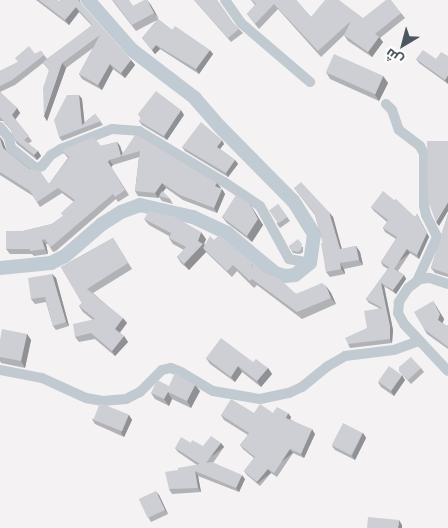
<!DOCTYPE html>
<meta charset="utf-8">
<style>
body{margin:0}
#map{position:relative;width:448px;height:528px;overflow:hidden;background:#f4f2f3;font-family:"Roboto Condensed",Cairo,sans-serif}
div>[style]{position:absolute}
.minor>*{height:10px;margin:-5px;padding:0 5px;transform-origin:5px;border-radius:5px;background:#c1cad0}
.secondary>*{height:14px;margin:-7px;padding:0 7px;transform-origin:7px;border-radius:7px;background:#c1cbd4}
.wall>*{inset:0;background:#b0b2b6}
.shaded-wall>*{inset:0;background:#909194;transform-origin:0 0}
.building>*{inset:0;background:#cdcfd4;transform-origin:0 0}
span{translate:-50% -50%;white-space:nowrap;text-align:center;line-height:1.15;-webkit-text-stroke:5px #fff;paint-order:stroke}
.north{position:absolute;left:378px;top:20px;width:50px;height:50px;-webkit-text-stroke:4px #fff;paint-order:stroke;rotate:217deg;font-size:14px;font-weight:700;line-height:20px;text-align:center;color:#4b565f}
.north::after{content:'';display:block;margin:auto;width:18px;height:22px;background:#4b565f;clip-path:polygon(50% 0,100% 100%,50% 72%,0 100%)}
</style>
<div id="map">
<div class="minor">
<div style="left:225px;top:0;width:28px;rotate:55deg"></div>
<div style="left:241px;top:23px;width:91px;rotate:40.5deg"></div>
<div style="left:386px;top:104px;width:8px;rotate:45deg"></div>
<div style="left:392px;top:110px;width:21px;rotate:71deg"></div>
<div style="left:399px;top:130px;width:26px;rotate:37deg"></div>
<div style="left:420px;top:146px;width:9px;rotate:63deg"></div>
<div style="left:424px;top:154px;width:52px;rotate:90deg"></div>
<div style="left:424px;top:206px;width:9px;rotate:77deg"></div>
<div style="left:426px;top:215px;width:25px;rotate:63deg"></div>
<div style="left:437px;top:237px;width:48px;rotate:114.4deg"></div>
<div style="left:0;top:127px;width:14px;rotate:51deg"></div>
<div style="left:9px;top:138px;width:10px;rotate:79deg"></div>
<div style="left:11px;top:148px;width:32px;rotate:39deg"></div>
<div style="left:36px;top:168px;width:6px;rotate:-18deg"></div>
<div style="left:42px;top:166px;width:14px;rotate:-51deg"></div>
<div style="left:51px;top:155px;width:12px;rotate:-31deg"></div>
<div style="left:61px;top:149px;width:55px;rotate:-21.4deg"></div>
<div style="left:112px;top:129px;width:27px;rotate:4deg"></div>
<div style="left:139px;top:131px;width:99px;rotate:31deg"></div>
<div style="left:224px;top:182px;width:43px;rotate:33.7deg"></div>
<div style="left:260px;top:206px;width:60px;rotate:61.3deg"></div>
<div style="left:289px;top:259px;width:21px;rotate:11deg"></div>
<div style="left:448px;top:284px;width:20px;rotate:-162deg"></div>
<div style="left:429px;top:278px;width:9px;rotate:174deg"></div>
<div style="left:420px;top:279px;width:15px;rotate:143deg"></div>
<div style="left:408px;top:288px;width:17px;rotate:123deg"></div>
<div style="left:399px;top:302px;width:11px;rotate:95deg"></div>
<div style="left:398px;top:313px;width:13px;rotate:61deg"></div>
<div style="left:404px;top:324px;width:64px;rotate:46.9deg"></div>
<div style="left:0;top:370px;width:43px;rotate:10.8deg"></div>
<div style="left:42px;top:378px;width:48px;rotate:24.4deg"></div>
<div style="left:86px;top:398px;width:17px;rotate:10deg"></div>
<div style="left:103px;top:401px;width:23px;rotate:-5deg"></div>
<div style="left:126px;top:399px;width:16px;rotate:-27deg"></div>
<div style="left:140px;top:392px;width:31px;rotate:-45deg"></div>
<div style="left:162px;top:370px;width:9px;rotate:-13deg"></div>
<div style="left:171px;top:368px;width:11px;rotate:22deg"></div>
<div style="left:181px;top:372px;width:37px;rotate:31deg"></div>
<div style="left:213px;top:391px;width:48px;rotate:9.7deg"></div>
<div style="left:260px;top:399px;width:30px;rotate:-12deg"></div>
<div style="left:289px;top:393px;width:14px;rotate:-25deg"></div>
<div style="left:302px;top:387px;width:33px;rotate:-39deg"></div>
<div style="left:328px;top:366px;width:20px;rotate:-30deg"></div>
<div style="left:345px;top:356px;width:49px;rotate:-7deg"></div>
<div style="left:394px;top:350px;width:27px;rotate:-20deg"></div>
</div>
<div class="secondary">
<div style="left:0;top:268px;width:51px;rotate:-5.6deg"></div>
<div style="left:51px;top:263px;width:16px;rotate:-27deg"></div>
<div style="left:65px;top:256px;width:49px;rotate:-40.9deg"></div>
<div style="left:102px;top:224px;width:22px;rotate:-32deg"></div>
<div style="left:121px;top:212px;width:20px;rotate:-20deg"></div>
<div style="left:140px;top:205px;width:54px;rotate:12.8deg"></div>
<div style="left:193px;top:217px;width:38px;rotate:25deg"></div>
<div style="left:227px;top:233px;width:62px;rotate:39.8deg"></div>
<div style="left:275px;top:273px;width:10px;rotate:17deg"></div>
<div style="left:285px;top:276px;width:10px;rotate:-6deg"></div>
<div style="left:295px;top:275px;width:19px;rotate:-39deg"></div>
<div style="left:310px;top:263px;width:29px;rotate:-82deg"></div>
<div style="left:314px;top:234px;width:39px;rotate:-122deg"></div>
<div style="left:293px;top:201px;width:105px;rotate:-134.6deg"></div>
<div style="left:219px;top:126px;width:37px;rotate:-131deg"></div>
<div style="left:195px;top:98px;width:79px;rotate:-142.7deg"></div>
<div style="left:132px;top:50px;width:67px;rotate:-131.3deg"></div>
</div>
<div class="wall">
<div style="clip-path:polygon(36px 0,57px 0,59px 2px,60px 0,80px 0,81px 4px,131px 60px,135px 65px,125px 78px,113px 69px,102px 90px,82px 79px,79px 74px,93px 48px,66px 68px,47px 121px,44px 116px,49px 70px,43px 63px,15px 85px,0 92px,0 71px,41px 51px,47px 59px,92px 26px,79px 12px,69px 25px)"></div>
<div style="clip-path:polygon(112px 0,133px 6px,147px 0,158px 19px,172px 30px,213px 54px,199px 74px,160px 49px,155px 54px,142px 38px,157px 20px,136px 31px)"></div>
<div style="clip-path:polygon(194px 0,217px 0,233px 23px,243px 33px,231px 42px)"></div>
<div style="clip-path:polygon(251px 0,296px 0,311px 17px,363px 18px,401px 13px,405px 18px,380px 38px,383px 42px,372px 57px,348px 41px,344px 35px,321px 57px,278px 9px,259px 29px,247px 14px,255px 5px)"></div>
<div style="clip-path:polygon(416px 59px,436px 59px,448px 84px,419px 63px)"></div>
<div style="clip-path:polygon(326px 72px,383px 76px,388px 83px,379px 101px,330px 79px)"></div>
<div style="clip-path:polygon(0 92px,17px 108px,20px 113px,15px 119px,32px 141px,28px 144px,38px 151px,41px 156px,37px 160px,17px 144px,14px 139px,11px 130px,3px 121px,0 121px)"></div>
<div style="clip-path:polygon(79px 95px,82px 99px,84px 123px,95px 114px,103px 125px,62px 141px,59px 137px)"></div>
<div style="clip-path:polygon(138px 114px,184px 115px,167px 140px,142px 125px,139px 121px,141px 118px)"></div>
<div style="clip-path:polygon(136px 134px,217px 183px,221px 188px,220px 189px,222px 189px,225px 194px,217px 213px,183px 200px,166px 188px,163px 192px,170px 199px,173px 204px,162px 201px,159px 197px,158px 198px,138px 196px,135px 191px,139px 157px,113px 165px,111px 167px,129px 195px,118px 202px,116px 199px,56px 251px,53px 252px,48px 244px,46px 244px,48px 254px,34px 256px,32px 254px,10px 254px,6px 249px,23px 231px,52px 224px,63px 216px,74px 202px,62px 193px,40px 207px,33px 196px,0 175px,0 137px,3px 141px,6px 150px,49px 184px,68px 158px,62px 151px,101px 146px,117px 142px,120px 146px,123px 154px)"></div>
<div style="clip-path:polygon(224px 144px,220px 149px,235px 160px,238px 164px,228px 177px,185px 151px,182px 147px)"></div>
<div style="clip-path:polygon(294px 188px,333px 217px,342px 249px,356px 246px,360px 252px,363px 265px,344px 269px,345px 274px,330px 277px,326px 272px,323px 243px,315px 215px)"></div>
<div style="clip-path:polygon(250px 204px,263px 225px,252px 242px,227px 223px,222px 217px)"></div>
<div style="clip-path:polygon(278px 204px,290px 221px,280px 228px,277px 224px)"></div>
<div style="clip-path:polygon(371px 207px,415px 217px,417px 214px,429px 237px,419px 259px,410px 253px,398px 271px,404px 275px,406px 279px,396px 294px,384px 286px,393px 330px,392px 343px,350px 348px,348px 344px,367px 328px,379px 308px,369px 303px,366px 299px,388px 269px,383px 266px,381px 262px,396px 239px,385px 232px,383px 228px,387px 222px,374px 211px)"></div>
<div style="clip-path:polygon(448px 214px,448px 277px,435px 273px,431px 268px)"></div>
<div style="clip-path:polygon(144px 219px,206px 239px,204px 244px,204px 245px,214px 240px,254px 265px,265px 273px,296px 294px,326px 286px,331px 293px,336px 304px,302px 319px,257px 285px,254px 288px,237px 271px,232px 277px,206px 252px,189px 270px,181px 263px,177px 257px,184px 250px,173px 244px,169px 238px,169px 236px,149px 225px)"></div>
<div style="clip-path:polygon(113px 238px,132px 269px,93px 293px,127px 323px,120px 333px,124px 336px,128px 342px,115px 356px,95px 339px,79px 342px,75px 337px,93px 320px,83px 312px,79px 306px,82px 303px,61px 267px)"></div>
<div style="clip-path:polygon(289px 246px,303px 247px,303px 252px,300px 254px,293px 253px)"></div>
<div style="clip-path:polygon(52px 274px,56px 278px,69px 326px,56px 330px,53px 326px,46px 302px,35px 304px,31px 299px)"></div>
<div style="clip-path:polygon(436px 306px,444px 319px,442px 323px,447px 326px,448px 325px,448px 349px,427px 334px,424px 329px)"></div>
<div style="clip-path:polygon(27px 334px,31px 340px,25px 368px,1px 363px,0 361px,0 340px)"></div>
<div style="clip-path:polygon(206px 358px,253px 362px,268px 368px,272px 374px,261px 387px,242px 372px,235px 382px,210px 364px)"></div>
<div style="clip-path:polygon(421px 368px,424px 372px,411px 384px,399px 371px)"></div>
<div style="clip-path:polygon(405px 380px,394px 396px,381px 387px,378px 382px)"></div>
<div style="clip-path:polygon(169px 386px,200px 391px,191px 408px,172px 399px,169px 406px,155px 399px,151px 393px)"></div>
<div style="clip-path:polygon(254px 413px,273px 413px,291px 417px,290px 419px,315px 434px,304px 458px,293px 453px,277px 477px,271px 473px,260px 486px,247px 475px,244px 471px,254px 458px,243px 449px,240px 445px,248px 435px,224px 420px,221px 415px)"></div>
<div style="clip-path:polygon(129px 415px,132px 420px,124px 437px,95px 424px,92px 419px)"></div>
<div style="clip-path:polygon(363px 433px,366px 438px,355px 460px,335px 450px,332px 446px)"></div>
<div style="clip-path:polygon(221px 443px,224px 447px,213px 463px,245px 479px,239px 492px,198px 476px,201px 492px,172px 494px,169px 489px,178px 470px,197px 465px,178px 452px,175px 448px,203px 446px)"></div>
<div style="clip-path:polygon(159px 495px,168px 514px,151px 522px,148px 517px)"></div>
</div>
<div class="shaded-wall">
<div style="clip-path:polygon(147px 0,151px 5px,159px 19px,154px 13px)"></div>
<div style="clip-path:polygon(76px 7px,79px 12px,69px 25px,65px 20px)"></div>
<div style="clip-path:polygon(379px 37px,383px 42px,372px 57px,368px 52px)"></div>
<div style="clip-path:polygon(156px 45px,160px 49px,155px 54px,152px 50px)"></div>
<div style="clip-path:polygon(210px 50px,213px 54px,199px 74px,196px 69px)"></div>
<div style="clip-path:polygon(131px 60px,135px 65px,125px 78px,121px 73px)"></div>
<div style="clip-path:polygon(62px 63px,66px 68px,47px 121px,44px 116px)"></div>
<div style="clip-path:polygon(110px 64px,113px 69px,102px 90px,98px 85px)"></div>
<div style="clip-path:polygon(448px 75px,448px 84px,445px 80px)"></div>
<div style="clip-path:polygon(383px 76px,388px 83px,379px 101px,375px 95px)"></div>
<div style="clip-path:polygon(79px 95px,82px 99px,85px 127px,82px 125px)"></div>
<div style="clip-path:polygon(17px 108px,20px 113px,15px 120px,12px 115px)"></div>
<div style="clip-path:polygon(181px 110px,184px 115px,167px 140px,164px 136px)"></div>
<div style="clip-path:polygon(0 137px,3px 141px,7px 153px,3px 148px)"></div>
<div style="clip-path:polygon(222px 140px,224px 144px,219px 150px,217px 147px)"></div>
<div style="clip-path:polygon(117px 142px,120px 146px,123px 156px,121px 157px)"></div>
<div style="clip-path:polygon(38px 151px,41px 156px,37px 160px,34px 155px)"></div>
<div style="clip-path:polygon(109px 160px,113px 165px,111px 167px,129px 195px,108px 162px)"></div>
<div style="clip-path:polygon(235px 160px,238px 164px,228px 177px,226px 173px)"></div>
<div style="clip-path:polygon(162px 183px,166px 188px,158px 198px,155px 193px)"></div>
<div style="clip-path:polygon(217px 183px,221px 188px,218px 191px,215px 186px)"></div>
<div style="clip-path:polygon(222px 189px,225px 194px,217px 213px,214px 208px)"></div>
<div style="clip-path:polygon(448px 202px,448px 211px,439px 226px,436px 222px)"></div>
<div style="clip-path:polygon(250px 204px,263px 225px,252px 242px,247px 236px)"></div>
<div style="clip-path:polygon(329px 212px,333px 217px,343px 254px,340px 249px)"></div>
<div style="clip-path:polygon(417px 214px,429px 237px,419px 259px,417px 255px)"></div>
<div style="clip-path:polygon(201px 232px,206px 239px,204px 244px,208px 250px,203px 248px,206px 252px,189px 270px,184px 264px,198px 241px)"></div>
<div style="clip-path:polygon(42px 240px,46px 244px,48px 254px,45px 249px)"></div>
<div style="clip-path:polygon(356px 246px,360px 252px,363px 265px,359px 260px)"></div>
<div style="left:407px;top:249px;width:5px;height:24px;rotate:53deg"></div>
<div style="clip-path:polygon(340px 263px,344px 269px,345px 274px,341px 269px)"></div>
<div style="clip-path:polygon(52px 274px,56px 278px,69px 326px,66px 322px)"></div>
<div style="clip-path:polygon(404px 275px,406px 279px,396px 294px,393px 290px)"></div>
<div style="clip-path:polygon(381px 283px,384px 286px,393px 330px,392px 343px,390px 339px)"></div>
<div style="clip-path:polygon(326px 286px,331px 293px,336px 304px,331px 298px)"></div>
<div style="clip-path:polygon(433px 301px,444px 319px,442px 325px,438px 320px)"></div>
<div style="clip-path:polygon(123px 318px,127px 323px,118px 334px,115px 329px)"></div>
<div style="clip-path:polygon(27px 334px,31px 340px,25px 368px,21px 361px)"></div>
<div style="clip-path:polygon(124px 336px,128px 342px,115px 356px,112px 351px)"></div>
<div style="clip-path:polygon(238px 366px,242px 372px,235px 382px,231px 377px)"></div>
<div style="clip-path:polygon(268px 368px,272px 374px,261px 387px,257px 381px)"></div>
<div style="clip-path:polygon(402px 375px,405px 380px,394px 396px,391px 391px)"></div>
<div style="clip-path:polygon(195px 385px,200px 391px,191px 408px,187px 401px)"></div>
<div style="clip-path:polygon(168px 392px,172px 399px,169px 406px,164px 399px)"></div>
<div style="clip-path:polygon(288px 413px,291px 417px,289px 422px,286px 418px)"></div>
<div style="clip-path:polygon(129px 415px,132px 420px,124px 437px,121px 433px)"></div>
<div style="clip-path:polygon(312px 429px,315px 434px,304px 458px,301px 454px)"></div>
<div style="clip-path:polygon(363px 433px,366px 438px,355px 460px,352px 456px)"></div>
<div style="left:221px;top:443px;width:5px;height:25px;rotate:53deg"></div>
<div style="left:290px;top:449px;width:5px;height:29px;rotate:53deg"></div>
<div style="left:268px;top:469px;width:5px;height:17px;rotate:53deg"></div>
<div style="clip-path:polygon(195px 471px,198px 476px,201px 492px,198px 488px)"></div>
<div style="clip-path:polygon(242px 475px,245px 479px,239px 492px,236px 488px)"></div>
<div style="clip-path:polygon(156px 491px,159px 495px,168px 514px,165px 510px)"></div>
<div style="clip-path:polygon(399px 520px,402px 525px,402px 528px,398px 528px)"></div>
</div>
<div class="building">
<div style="clip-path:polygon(39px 0,57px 0,59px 2px,60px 0,78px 0,131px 60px,121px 73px,110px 64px,98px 85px,79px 74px,100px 35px,62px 63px,44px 116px,43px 88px,49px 70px,43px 62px,92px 25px,76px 7px,65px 20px)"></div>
<div style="clip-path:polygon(113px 0,129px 0,133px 6px,144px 0,147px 0,154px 13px,132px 25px)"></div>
<div style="clip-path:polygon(194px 0,217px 0,232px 22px,239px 29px,228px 38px)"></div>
<div style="clip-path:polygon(252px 0,296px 0,311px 17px,325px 0,339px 0,363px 18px,386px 0,391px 0,401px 13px,375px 34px,379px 37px,368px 52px,344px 35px,351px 21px,318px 51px,274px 4px,255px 24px,247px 14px,256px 4px)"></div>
<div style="clip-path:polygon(158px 19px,172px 30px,175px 26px,210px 50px,196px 69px,156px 45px,152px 50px,142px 38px)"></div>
<div style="clip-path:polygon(29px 46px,35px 54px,41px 51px,44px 55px,12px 80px,0 86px,0 71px,18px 62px,15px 58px)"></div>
<div style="clip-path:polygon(423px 50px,436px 59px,441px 52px,448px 56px,448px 75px,445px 80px,416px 59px)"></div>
<div style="left:334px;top:54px;width:54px;height:20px;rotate:24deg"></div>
<div style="clip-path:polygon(156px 91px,181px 110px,164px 136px,139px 121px,141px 117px,138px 114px)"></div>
<div style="clip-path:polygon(0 92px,17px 108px,12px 115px,29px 136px,24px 140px,38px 151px,34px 155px,14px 139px,11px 129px,0 117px)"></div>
<div style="clip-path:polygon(67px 95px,79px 95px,82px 125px,95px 114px,101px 121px,59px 137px,54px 120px)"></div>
<div style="clip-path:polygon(201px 122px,222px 140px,217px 147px,235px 160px,226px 173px,182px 147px)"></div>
<div style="clip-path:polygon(136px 134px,217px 183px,215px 186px,222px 189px,214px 208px,180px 195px,162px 183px,155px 193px,135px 191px,140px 151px,109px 160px,108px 162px,125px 190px,115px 197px,113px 194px,52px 246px,50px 247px,45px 239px,42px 240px,45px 249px,30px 251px,30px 249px,6px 249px,6px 231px,23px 231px,52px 224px,63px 216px,61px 213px,75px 200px,58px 188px,37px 202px,30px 191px,0 172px,0 139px,3px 148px,29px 169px,40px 171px,49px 184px,68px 159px,69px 157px,62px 151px,64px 149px,94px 137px,101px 146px,117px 142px,121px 156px)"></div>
<div style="clip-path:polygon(427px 141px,448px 141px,448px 202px,436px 222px,428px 201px)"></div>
<div style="clip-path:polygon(301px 182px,329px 212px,340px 249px,356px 246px,359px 260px,340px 263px,341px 269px,326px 272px,321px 243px,323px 243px,315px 214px,294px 188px)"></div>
<div style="clip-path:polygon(162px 191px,170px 199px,159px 196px)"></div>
<div style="clip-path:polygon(383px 191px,394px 200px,396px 199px,415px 217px,417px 214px,427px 233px,417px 255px,407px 249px,394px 269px,404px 275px,393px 290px,381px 283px,390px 326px,390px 339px,348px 344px,345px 338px,367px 328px,364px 311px,382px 308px,366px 299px,389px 267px,381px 262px,397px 237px,383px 228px,388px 220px,371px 207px)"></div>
<div style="clip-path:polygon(236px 195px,250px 204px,258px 219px,247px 236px,222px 217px)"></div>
<div style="left:278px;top:204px;width:16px;height:11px;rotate:55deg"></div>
<div style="clip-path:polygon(149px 211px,173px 216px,201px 232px,198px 241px,203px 244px,184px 264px,177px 257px,186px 247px,169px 238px,171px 233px,144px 219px)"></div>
<div style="clip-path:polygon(448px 214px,448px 274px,431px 268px)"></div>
<div style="clip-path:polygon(219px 235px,253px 263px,250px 268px,254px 264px,265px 273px,279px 278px,296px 294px,322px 283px,326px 286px,331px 298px,297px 312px,252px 279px,250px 281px,233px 265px,227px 271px,203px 248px,210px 236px,214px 240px)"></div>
<div style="clip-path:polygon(113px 238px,128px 263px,87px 289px,123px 318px,115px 329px,124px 336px,112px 351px,91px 333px,75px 337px,73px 324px,95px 319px,79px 306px,82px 303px,61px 267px)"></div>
<div style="clip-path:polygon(298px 239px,302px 244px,301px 250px,298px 252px,292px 251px,289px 246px)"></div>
<div style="clip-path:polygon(52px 274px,66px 322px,53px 326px,45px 297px,31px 299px,28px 278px)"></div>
<div style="clip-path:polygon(433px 301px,440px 314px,438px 320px,447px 326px,448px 325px,448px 347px,424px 329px,414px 312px)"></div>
<div style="clip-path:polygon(2px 329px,27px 334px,21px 361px,0 357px,0 340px)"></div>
<div style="clip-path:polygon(221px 338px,253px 362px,256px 359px,268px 368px,257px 381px,238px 366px,231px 377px,206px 358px)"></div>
<div style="clip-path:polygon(411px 357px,421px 368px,408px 380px,399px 371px,399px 367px)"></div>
<div style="left:389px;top:366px;width:16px;height:19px;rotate:35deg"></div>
<div style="clip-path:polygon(175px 373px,195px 385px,187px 401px,168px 392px,164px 399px,151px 393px,157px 380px,169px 386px)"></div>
<div style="clip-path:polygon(231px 399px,254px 413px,260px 404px,273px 413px,277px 407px,288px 413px,286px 418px,312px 429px,301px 454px,290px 449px,274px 473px,268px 469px,257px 482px,244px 471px,255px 457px,240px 445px,249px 433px,221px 415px)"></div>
<div style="left:100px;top:403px;width:31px;height:18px;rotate:22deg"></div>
<div style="left:343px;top:423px;width:22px;height:25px;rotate:27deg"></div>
<div style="clip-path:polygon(211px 436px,221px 443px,206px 463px,212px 462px,242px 475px,236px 488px,195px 471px,198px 488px,169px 489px,165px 472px,178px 470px,178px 468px,200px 464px,175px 448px,181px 437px,191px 443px,192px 440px,203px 446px)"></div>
<div style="left:156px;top:491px;width:21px;height:19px;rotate:65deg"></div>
<div style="clip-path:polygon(368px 517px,399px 520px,398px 528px,367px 528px)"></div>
</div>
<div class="north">ش</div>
</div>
